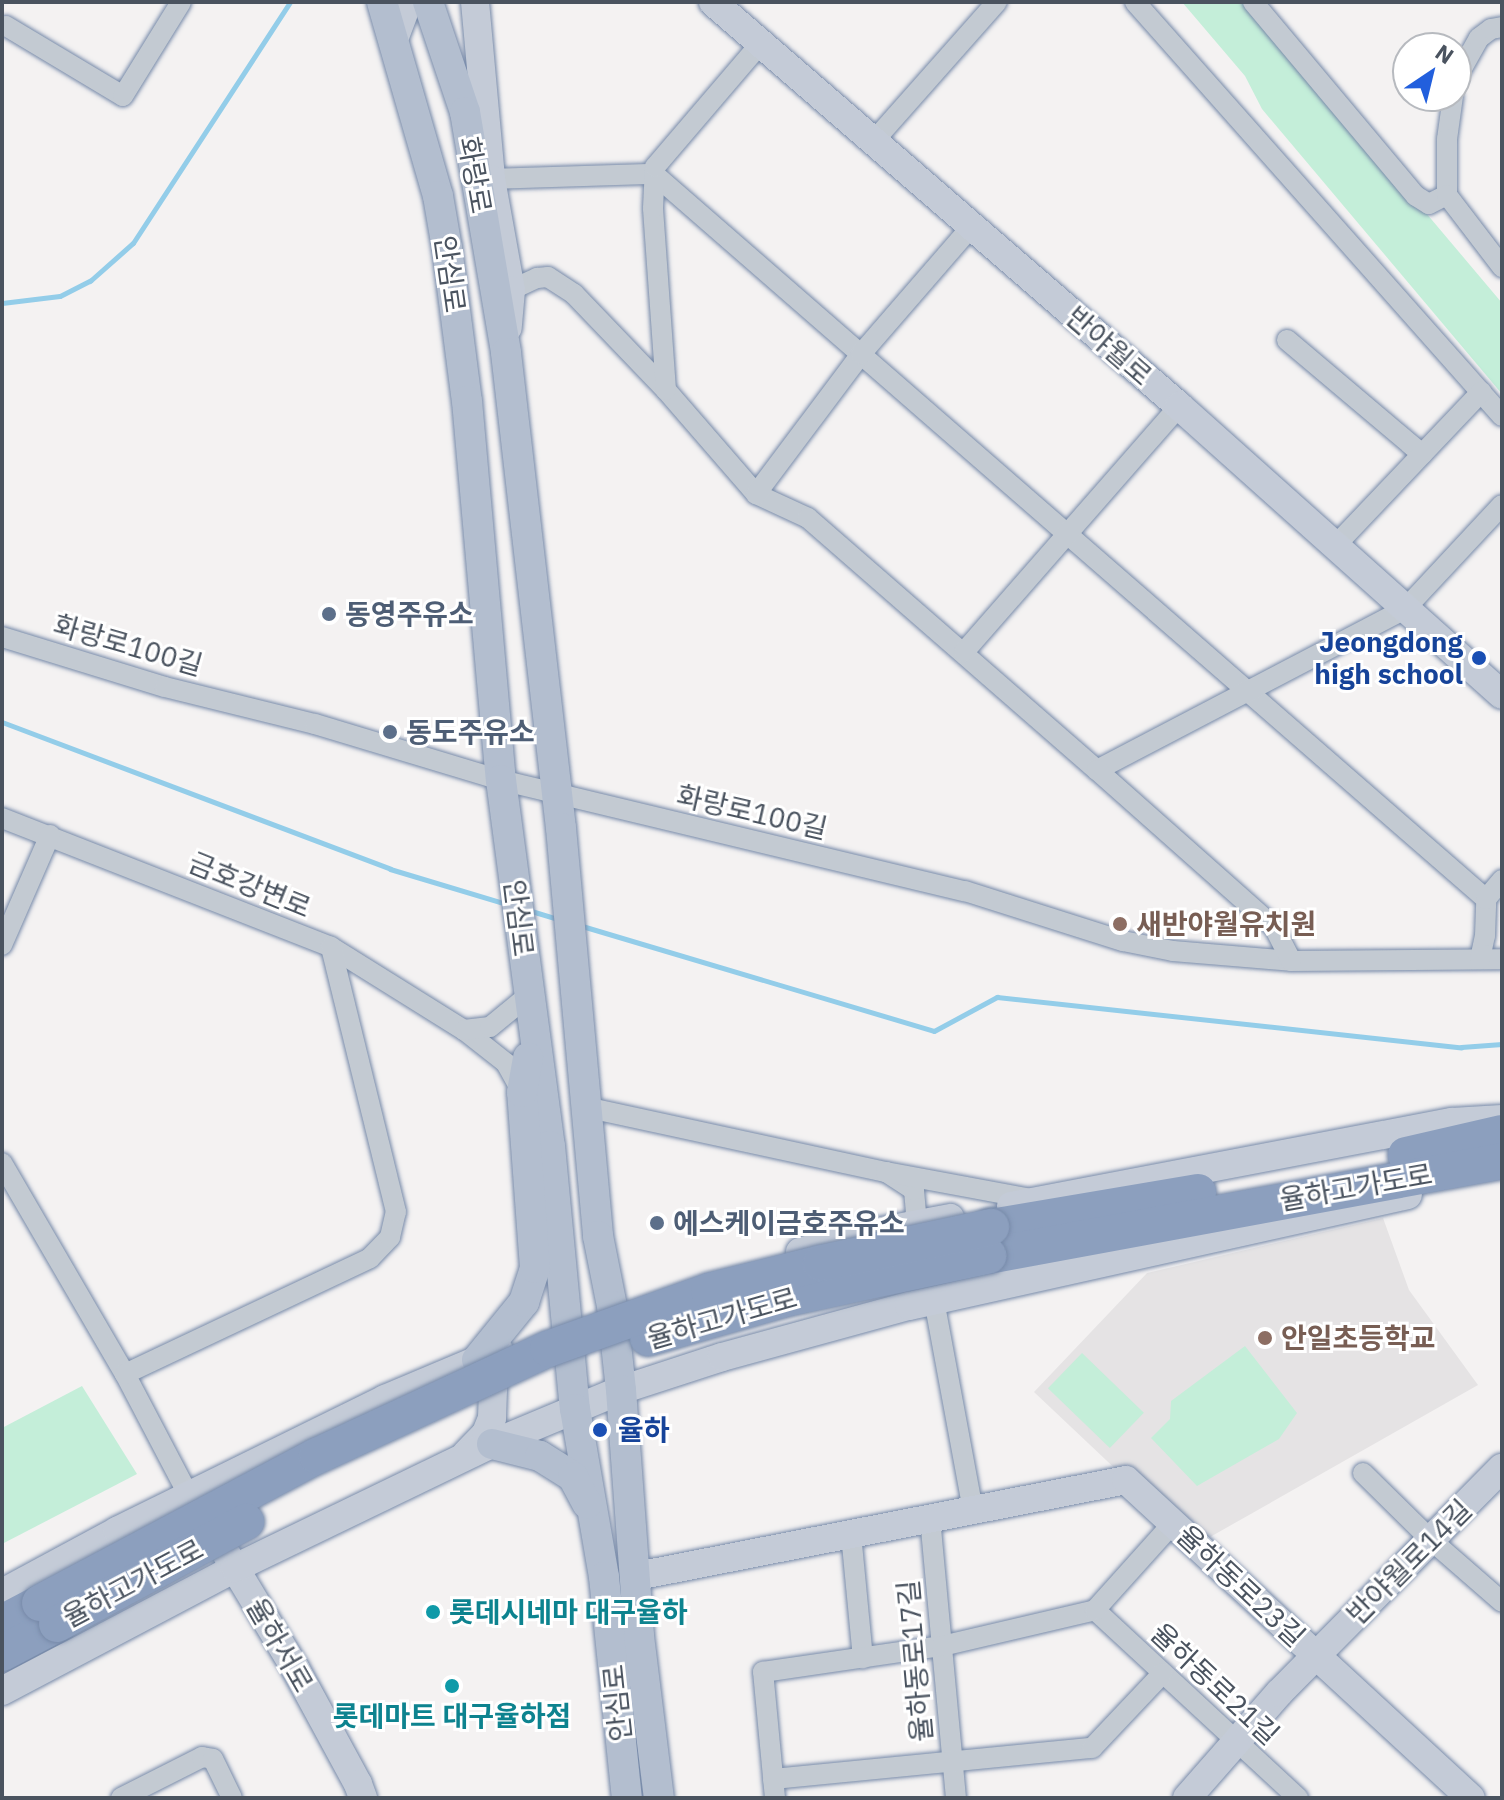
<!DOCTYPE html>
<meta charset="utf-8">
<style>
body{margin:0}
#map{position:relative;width:1504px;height:1800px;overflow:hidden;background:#f4f2f2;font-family:"IBM Plex Sans","Noto Sans KR",sans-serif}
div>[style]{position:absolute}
.education>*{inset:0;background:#e5e3e4}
.green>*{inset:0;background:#c4eed9;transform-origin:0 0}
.stream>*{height:5px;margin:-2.5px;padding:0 2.5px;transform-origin:2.5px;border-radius:2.5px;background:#93cde9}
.roads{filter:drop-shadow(0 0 2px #778aa9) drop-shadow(0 0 2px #778aa9)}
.street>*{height:20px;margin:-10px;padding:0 10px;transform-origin:10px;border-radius:10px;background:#c3cad2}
.secondary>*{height:28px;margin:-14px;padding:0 14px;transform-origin:14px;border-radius:14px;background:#c4cbd7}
.primary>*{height:30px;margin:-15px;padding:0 15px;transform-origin:15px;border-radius:15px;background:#b3becf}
.highway>*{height:36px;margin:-18px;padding:0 18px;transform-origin:18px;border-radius:18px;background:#8c9fbe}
.bridges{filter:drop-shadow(0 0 2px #778aa9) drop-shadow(0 0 2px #778aa9)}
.highway-bridge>*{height:36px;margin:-18px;padding:0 18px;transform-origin:18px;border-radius:18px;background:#8c9fbe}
.dots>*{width:22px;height:22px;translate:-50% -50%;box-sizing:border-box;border:4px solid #fff;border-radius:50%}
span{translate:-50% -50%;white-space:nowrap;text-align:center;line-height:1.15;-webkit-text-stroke:6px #fff;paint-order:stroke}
.street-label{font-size:28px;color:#4a535f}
.service-label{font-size:28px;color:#4e5e75;font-weight:700}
.left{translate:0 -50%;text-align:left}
.transit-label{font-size:28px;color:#164399;font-weight:700}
.right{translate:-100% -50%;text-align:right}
.education-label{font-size:28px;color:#785e54;font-weight:700}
.culture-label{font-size:28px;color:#0d838f;font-weight:700}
.frame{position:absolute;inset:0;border:4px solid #4a535f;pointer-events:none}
.north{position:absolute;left:1392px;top:32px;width:80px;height:80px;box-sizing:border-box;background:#fff;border:2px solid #b7babf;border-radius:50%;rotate:35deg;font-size:22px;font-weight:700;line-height:32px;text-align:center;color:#4a535f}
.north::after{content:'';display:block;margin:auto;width:28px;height:36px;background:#225fdd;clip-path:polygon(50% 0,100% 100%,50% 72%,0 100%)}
</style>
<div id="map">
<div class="education">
<div style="clip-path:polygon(1383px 1218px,1409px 1290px,1478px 1385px,1196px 1545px,1034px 1392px,1147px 1273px)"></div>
</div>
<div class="green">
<div style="clip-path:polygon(1182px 2px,1248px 2px,1502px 303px,1502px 394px,1262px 109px,1245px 76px)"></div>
<div style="clip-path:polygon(1245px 1346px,1297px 1413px,1279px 1439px,1197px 1486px,1151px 1438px,1170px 1419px,1171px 1401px)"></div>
<div style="left:1082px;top:1353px;width:86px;height:49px;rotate:44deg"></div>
<div style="clip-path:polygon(82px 1386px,137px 1474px,2px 1544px,2px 1428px)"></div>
</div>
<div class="stream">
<div style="left:2px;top:303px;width:58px;rotate:-6.9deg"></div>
<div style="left:60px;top:296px;width:34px;rotate:-27deg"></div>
<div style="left:90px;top:281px;width:57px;rotate:-41.5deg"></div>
<div style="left:133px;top:243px;width:288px;rotate:-56.9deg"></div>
<div style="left:2px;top:722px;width:415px;rotate:20.7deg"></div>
<div style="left:390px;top:869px;width:122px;rotate:16.7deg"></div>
<div style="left:528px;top:910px;width:34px;rotate:17deg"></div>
<div style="left:582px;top:926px;width:367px;rotate:16.6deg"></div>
<div style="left:934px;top:1031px;width:72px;rotate:-28.4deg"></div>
<div style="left:997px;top:997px;width:467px;rotate:6.2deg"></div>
<div style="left:1461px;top:1047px;width:41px;rotate:-4.2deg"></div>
</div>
<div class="roads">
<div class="street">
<div style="left:1135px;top:2px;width:553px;rotate:48.44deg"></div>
<div style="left:1253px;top:2px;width:253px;rotate:50deg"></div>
<div style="left:1416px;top:196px;width:15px;rotate:32deg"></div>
<div style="left:1429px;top:204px;width:20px;rotate:-27deg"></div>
<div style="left:6px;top:26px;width:136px;rotate:30.9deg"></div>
<div style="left:123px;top:96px;width:110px;rotate:-58.3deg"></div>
<div style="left:1456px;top:79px;width:47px;rotate:-60.7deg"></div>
<div style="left:1479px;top:38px;width:15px;rotate:-37deg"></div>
<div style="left:1491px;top:29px;width:11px;rotate:-10deg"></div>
<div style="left:1453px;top:96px;width:43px;rotate:97.9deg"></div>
<div style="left:1447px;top:139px;width:56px;rotate:90deg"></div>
<div style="left:1447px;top:195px;width:91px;rotate:52.6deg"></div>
<div style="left:873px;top:142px;width:187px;rotate:-48.5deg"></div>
<div style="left:491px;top:179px;width:163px;rotate:-1.8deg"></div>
<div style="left:654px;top:174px;width:1104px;rotate:41.07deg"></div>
<div style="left:511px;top:290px;width:29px;rotate:-25deg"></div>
<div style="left:537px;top:278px;width:11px;rotate:-5deg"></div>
<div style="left:548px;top:277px;width:31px;rotate:33deg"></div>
<div style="left:574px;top:294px;width:133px;rotate:46.2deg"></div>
<div style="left:666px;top:390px;width:138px;rotate:49.1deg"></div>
<div style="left:756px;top:494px;width:57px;rotate:24.8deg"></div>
<div style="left:808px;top:518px;width:383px;rotate:41.1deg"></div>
<div style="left:1097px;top:770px;width:348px;rotate:-27.6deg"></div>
<div style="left:1405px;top:609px;width:142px;rotate:-47deg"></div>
<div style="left:1287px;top:340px;width:177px;rotate:40.2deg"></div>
<div style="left:666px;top:390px;width:182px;rotate:-94.1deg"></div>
<div style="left:653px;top:208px;width:41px;rotate:-87.2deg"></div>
<div style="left:655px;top:167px;width:162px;rotate:-49.5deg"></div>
<div style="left:756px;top:494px;width:175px;rotate:-53.1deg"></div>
<div style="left:861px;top:354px;width:168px;rotate:-49.1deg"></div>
<div style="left:1334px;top:547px;width:214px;rotate:-46.5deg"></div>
<div style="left:2px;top:637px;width:170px;rotate:17.1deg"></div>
<div style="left:165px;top:687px;width:154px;rotate:13.9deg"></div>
<div style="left:315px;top:724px;width:194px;rotate:16.8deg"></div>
<div style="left:501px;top:780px;width:477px;rotate:13.5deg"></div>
<div style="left:965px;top:891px;width:166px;rotate:17.6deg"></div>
<div style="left:1123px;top:941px;width:51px;rotate:11.3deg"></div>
<div style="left:1173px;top:951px;width:118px;rotate:4.8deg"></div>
<div style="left:1291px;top:961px;width:211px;rotate:-0.5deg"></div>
<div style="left:964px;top:652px;width:327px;rotate:-48.8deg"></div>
<div style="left:1097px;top:770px;width:237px;rotate:41.6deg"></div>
<div style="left:1274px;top:927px;width:38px;rotate:63deg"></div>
<div style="left:2px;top:818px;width:353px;rotate:21.4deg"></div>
<div style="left:331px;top:947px;width:157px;rotate:32deg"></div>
<div style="left:2px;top:945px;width:120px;rotate:-66.4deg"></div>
<div style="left:1480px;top:959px;width:24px;rotate:-78deg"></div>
<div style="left:1485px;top:936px;width:37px;rotate:-88deg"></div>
<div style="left:1486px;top:899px;width:25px;rotate:-50deg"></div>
<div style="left:522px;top:1092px;width:33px;rotate:-119deg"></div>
<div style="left:506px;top:1063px;width:53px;rotate:-141.8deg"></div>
<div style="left:464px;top:1030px;width:26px;rotate:-7deg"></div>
<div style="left:490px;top:1027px;width:50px;rotate:-39.4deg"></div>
<div style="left:585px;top:1107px;width:308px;rotate:12.2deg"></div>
<div style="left:2px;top:1163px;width:244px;rotate:59.8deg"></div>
<div style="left:125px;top:1374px;width:138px;rotate:62.3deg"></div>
<div style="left:912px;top:1225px;width:13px;rotate:-72deg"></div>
<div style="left:916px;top:1213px;width:23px;rotate:-95deg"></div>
<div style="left:914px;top:1190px;width:33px;rotate:-147deg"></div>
<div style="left:886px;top:1172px;width:148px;rotate:10.5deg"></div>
<div style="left:934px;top:1300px;width:214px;rotate:79.5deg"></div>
<div style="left:125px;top:1374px;width:271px;rotate:-25.3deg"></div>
<div style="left:370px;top:1258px;width:29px;rotate:-46deg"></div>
<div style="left:390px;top:1237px;width:26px;rotate:-77deg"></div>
<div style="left:396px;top:1212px;width:273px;rotate:-103.8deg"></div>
<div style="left:1363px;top:1473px;width:95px;rotate:44.6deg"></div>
<div style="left:1431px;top:1540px;width:94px;rotate:41.1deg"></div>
<div style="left:930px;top:1518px;width:281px;rotate:84.7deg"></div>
<div style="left:851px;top:1534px;width:125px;rotate:84.5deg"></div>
<div style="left:1095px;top:1610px;width:277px;rotate:42.8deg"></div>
<div style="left:773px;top:1779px;width:321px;rotate:-5.6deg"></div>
<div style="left:1092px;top:1748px;width:103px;rotate:-46.6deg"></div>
<div style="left:121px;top:1798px;width:91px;rotate:-26.8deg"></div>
<div style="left:202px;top:1757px;width:11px;rotate:10deg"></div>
<div style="left:213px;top:1759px;width:43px;rotate:64deg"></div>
<div style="left:775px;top:1798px;width:127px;rotate:-95.4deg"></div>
<div style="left:763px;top:1672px;width:181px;rotate:-8.3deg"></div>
<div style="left:942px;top:1646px;width:157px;rotate:-13.2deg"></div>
<div style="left:1095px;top:1610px;width:117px;rotate:-48.1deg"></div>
</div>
<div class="secondary">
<div style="left:475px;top:2px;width:178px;rotate:84.8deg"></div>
<div style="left:491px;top:179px;width:113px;rotate:79.8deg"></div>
<div style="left:511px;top:290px;width:38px;rotate:95deg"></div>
<div style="left:713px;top:2px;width:617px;rotate:40.92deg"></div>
<div style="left:1179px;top:406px;width:433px;rotate:41.8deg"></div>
<div style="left:393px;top:42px;width:43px;rotate:-69.4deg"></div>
<div style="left:1011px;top:1206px;width:449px;rotate:-10.8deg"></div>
<div style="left:1452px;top:1122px;width:50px;rotate:-3.4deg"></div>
<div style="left:800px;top:1252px;width:52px;rotate:-16.7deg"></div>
<div style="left:850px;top:1237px;width:102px;rotate:-10.8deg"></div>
<div style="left:466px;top:1454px;width:29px;rotate:-46deg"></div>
<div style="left:486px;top:1433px;width:16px;rotate:-68deg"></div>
<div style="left:492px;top:1418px;width:29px;rotate:-88deg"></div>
<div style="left:493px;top:1389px;width:33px;rotate:-119deg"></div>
<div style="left:227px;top:1555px;width:132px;rotate:59deg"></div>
<div style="left:295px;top:1668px;width:132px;rotate:61.5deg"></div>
<div style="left:358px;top:1784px;width:15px;rotate:70deg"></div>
<div style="left:637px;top:1576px;width:498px;rotate:-11.1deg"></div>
<div style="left:1126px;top:1480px;width:469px;rotate:42.7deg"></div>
<div style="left:2px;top:1593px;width:131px;rotate:-28.3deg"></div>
<div style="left:117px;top:1531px;width:299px;rotate:-26.2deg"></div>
<div style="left:385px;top:1399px;width:124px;rotate:-22.8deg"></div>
<div style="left:2px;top:1691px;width:263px;rotate:-27.8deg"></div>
<div style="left:235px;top:1568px;width:285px;rotate:-25.8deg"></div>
<div style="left:492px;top:1444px;width:140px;rotate:-22.7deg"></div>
<div style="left:621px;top:1390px;width:106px;rotate:-18.1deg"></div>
<div style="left:722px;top:1357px;width:194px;rotate:-15.3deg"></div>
<div style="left:909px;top:1306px;width:511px;rotate:-12.54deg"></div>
<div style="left:1187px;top:1798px;width:140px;rotate:-48.8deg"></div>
<div style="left:1279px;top:1693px;width:317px;rotate:-45.3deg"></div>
</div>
<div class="primary">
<div style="left:382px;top:2px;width:202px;rotate:73.9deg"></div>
<div style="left:438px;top:196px;width:53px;rotate:80.2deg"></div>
<div style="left:447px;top:248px;width:154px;rotate:82.6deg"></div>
<div style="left:467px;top:401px;width:381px;rotate:84.9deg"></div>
<div style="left:501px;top:780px;width:369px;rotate:82.4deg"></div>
<div style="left:550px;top:1146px;width:264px;rotate:84.6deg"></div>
<div style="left:575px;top:1409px;width:170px;rotate:80.2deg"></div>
<div style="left:604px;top:1577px;width:222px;rotate:84.1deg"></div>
<div style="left:428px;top:2px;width:116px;rotate:71.4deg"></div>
<div style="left:465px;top:112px;width:244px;rotate:80.3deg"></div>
<div style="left:506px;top:353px;width:478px;rotate:83.4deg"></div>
<div style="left:561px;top:828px;width:410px;rotate:84.8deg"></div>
<div style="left:598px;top:1236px;width:71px;rotate:78.7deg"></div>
<div style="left:612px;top:1306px;width:84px;rotate:83.9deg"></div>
<div style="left:621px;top:1390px;width:247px;rotate:85.8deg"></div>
<div style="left:639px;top:1636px;width:163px;rotate:83deg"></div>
<div style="left:477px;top:1360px;width:75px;rotate:-51deg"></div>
<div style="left:524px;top:1302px;width:36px;rotate:-72deg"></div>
<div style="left:535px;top:1268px;width:176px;rotate:-94.2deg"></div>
<div style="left:522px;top:1092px;width:35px;rotate:-80deg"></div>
<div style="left:492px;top:1444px;width:49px;rotate:14deg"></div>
<div style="left:540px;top:1456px;width:39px;rotate:32deg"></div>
<div style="left:573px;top:1477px;width:30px;rotate:62deg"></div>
</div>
<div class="highway">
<div style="left:1406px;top:1155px;width:98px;rotate:-12.9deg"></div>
<div style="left:991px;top:1227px;width:210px;rotate:-9.6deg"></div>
<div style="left:988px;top:1256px;width:523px;rotate:-10.47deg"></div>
<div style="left:2px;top:1623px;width:43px;rotate:-27.8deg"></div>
<div style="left:2px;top:1653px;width:62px;rotate:-27.8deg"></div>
</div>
</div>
<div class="bridges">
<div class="highway-bridge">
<div style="left:648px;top:1338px;width:142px;rotate:-15.9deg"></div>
<div style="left:785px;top:1299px;width:208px;rotate:-12deg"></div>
<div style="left:40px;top:1603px;width:314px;rotate:-28deg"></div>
<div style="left:317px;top:1456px;width:255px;rotate:-24.9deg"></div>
<div style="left:548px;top:1349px;width:171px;rotate:-19.8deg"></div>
<div style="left:709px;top:1291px;width:115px;rotate:-14deg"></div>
<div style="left:821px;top:1263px;width:174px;rotate:-12deg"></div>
<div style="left:57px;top:1624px;width:215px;rotate:-28.4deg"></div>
</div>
</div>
<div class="dots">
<div style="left:329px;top:614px;background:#5c6f8a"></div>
<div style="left:1479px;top:658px;background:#1a4fb4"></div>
<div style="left:390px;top:732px;background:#5c6f8a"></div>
<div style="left:1120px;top:924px;background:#8d6e63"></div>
<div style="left:657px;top:1223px;background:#5c6f8a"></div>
<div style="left:1265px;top:1338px;background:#8d6e63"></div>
<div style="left:600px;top:1430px;background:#1a4fb4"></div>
<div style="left:433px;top:1612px;background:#0f9aa8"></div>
<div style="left:452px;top:1686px;background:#0f9aa8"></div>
</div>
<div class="street-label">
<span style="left:475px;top:175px;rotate:80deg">화랑로</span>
<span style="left:450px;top:274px;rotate:82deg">안심로</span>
<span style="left:1109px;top:346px;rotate:41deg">반야월로</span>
<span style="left:128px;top:645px;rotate:16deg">화랑로100길</span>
<span style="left:752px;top:812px;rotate:13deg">화랑로100길</span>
<span style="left:250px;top:885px;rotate:22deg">금호강변로</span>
<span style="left:519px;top:918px;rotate:83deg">안심로</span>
<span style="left:1356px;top:1187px;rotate:-10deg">율하고가도로</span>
<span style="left:722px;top:1318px;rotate:-16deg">율하고가도로</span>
<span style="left:1409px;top:1562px;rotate:-45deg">반야월로14길</span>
<span style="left:133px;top:1583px;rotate:-28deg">율하고가도로</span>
<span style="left:1241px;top:1586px;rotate:43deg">율하동로23길</span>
<span style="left:280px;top:1645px;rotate:60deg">율하서로</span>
<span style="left:915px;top:1661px;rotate:-95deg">율하동로17길</span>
<span style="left:1215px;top:1684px;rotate:43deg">율하동로21길</span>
<span style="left:617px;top:1703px;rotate:-96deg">안심로</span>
</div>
<div class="service-label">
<span class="left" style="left:345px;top:614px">동영주유소</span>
<span class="left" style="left:406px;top:732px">동도주유소</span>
<span class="left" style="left:673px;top:1223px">에스케이금호주유소</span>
</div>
<div class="transit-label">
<span class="right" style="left:1463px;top:658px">Jeongdong<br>high school</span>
<span class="left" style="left:618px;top:1430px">율하</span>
</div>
<div class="education-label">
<span class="left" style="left:1136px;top:924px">새반야월유치원</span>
<span class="left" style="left:1281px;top:1338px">안일초등학교</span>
</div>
<div class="culture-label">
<span class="left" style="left:449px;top:1612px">롯데시네마 대구율하</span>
<span style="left:452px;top:1716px">롯데마트 대구율하점</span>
</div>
<div class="frame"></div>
<div class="north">N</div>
</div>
